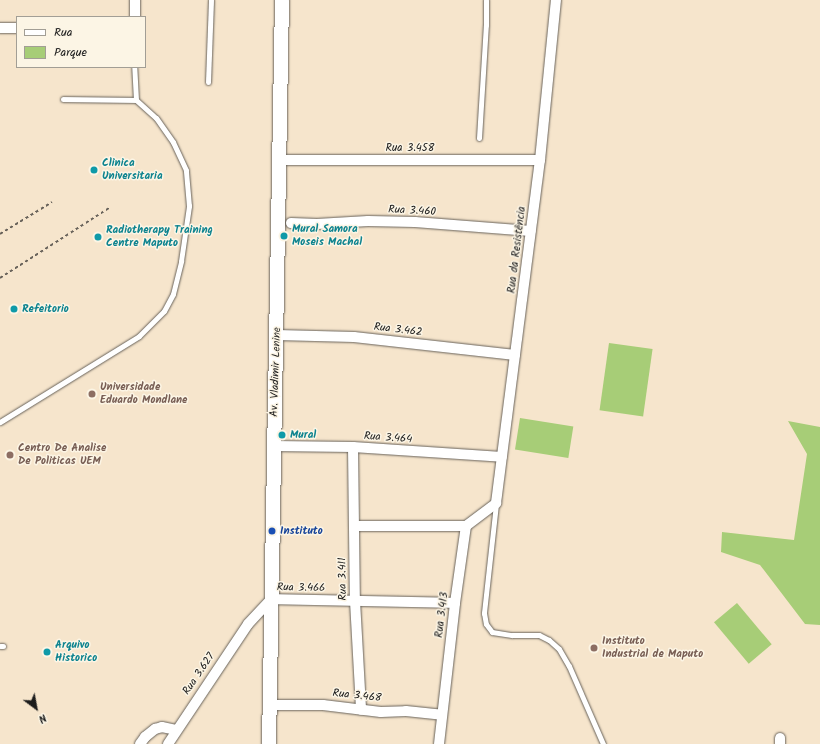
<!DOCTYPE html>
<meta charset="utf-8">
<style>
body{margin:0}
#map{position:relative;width:820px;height:744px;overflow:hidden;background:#f6e5cc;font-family:Kalam,sans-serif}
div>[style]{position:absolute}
.green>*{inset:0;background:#a7cd77;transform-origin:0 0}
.path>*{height:2px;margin-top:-1px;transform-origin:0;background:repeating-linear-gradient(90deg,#68625a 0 3px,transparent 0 6px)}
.roads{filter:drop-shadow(0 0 1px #68625a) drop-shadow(0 0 1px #68625a)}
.lane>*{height:5px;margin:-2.5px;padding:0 2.5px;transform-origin:2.5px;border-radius:2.5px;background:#fff}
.street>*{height:10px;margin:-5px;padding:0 5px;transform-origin:5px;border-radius:5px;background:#fff}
.secondary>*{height:14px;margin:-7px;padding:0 7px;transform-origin:7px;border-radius:7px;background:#fff}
.dots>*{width:11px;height:11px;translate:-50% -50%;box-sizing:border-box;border:2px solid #fcf5e5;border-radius:50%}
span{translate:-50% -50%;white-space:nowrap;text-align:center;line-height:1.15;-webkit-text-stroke:3px #fcf5e5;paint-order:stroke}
.street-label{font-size:11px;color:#1c1c1c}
.culture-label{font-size:11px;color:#0d838f;font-weight:700}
.left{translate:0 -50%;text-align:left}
.education-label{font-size:11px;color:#785e54;font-weight:700}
.transit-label{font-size:11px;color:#164399;font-weight:700}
.legend{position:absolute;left:16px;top:16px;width:130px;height:52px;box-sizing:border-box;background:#fcf5e5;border:1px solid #a29e95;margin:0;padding:5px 7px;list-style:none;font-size:12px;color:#1c1c1c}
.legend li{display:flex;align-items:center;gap:8px;height:20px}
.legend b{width:20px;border:1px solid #a29e95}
.north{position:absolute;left:16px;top:688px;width:40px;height:40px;-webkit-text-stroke:3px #fcf5e5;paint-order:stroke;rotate:148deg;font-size:11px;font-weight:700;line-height:16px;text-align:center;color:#1c1c1c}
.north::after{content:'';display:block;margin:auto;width:14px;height:18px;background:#1c1c1c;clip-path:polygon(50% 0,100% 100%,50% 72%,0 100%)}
</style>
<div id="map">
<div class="green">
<div style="left:609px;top:343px;width:44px;height:68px;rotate:8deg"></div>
<div style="left:520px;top:418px;width:54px;height:32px;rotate:9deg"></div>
<div style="clip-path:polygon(788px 421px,820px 427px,820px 625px,805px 624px,760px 565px,721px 552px,722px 532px,794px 540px,807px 454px)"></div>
<div style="left:737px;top:603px;width:54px;height:30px;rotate:50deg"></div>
</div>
<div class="path">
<div style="left:0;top:234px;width:61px;rotate:-31.6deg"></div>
<div style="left:0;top:278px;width:130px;rotate:-32.7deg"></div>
</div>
<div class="roads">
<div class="lane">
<div style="left:208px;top:82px;width:82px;rotate:-87.9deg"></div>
<div style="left:63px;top:99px;width:73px;rotate:0.8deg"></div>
<div style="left:479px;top:138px;width:113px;rotate:-86.5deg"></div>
<div style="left:486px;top:25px;width:25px;rotate:-90deg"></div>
<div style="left:0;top:422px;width:163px;rotate:-31.7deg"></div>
<div style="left:139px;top:336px;width:35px;rotate:-45deg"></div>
<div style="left:164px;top:311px;width:19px;rotate:-62deg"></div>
<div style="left:173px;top:294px;width:34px;rotate:-76deg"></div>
<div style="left:181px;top:261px;width:56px;rotate:-81.7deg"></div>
<div style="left:189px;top:206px;width:36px;rotate:-95deg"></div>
<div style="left:186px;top:170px;width:31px;rotate:-115deg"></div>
<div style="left:173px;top:142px;width:29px;rotate:-125deg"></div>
<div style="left:156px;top:118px;width:27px;rotate:-138deg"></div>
<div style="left:136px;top:100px;width:33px;rotate:-93deg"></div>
<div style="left:496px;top:504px;width:110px;rotate:96.3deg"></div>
<div style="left:484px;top:613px;width:11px;rotate:80deg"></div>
<div style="left:486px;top:624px;width:10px;rotate:53deg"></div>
<div style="left:492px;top:632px;width:20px;rotate:9deg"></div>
<div style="left:512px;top:635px;width:27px"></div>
<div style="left:539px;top:635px;width:11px;rotate:27deg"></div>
<div style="left:549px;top:640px;width:13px;rotate:42deg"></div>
<div style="left:559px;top:649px;width:20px;rotate:60deg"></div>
<div style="left:569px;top:666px;width:85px;rotate:66.4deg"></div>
<div style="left:0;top:646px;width:3px"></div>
</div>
<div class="street">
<div style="left:135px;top:17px;width:17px;rotate:-90deg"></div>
<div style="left:0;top:28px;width:17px"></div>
<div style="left:280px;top:160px;width:260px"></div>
<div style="left:291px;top:223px;width:26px;rotate:2deg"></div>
<div style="left:317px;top:224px;width:51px;rotate:-3.4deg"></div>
<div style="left:368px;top:221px;width:47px;rotate:1.2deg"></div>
<div style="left:415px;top:222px;width:116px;rotate:4.4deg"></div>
<div style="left:277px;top:335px;width:77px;rotate:1.5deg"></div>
<div style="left:354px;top:337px;width:162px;rotate:6.4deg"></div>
<div style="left:273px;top:446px;width:80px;rotate:0.7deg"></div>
<div style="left:353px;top:447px;width:149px;rotate:3.8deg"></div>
<div style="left:353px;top:447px;width:154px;rotate:89.3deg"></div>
<div style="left:355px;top:601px;width:109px;rotate:86.8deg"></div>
<div style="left:354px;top:526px;width:112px"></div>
<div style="left:269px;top:705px;width:54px"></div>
<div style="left:323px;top:705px;width:58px;rotate:6.9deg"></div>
<div style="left:381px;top:712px;width:25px;rotate:-2deg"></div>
<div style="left:406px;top:711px;width:36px;rotate:6deg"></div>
<div style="left:780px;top:738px;width:6px;rotate:90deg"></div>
<div style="left:140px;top:744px;width:9px;rotate:-54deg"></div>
<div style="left:145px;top:737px;width:13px;rotate:-39deg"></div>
<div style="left:155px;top:729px;width:7px;rotate:-16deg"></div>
<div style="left:162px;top:727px;width:14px;rotate:12deg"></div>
<div style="left:168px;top:744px;width:144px;rotate:-56.3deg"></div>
<div style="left:248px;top:624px;width:34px;rotate:-47deg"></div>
<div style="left:271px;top:599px;width:184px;rotate:1.2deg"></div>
<div style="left:439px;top:744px;width:142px;rotate:-83.5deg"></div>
<div style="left:455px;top:603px;width:78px;rotate:-81.9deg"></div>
<div style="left:466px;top:526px;width:38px;rotate:-37deg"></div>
<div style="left:496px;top:503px;width:346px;rotate:-82.7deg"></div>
<div style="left:540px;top:160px;width:161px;rotate:-84.3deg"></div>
</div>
<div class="secondary">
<div style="left:269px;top:744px;width:744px;rotate:-89deg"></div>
</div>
</div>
<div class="dots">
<div style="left:94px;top:170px;background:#0f9aa8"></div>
<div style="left:284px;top:236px;background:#0f9aa8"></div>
<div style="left:98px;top:237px;background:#0f9aa8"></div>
<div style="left:14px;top:309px;background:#0f9aa8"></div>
<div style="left:92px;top:394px;background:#8d6e63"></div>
<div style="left:282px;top:435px;background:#0f9aa8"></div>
<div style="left:10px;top:455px;background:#8d6e63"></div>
<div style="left:272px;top:531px;background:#1a4fb4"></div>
<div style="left:594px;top:648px;background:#8d6e63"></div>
<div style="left:47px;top:652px;background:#0f9aa8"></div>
</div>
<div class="street-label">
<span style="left:410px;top:148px">Rua 3.458</span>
<span style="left:412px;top:211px;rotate:3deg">Rua 3.460</span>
<span style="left:517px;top:250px;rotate:-83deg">Rua da Resistência</span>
<span style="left:398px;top:330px;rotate:7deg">Rua 3.462</span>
<span style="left:276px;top:372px;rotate:-88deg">Av. Vladimir Lenine</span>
<span style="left:388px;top:438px;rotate:4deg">Rua 3.464</span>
<span style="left:343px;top:579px;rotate:-91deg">Rua 3.411</span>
<span style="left:301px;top:588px;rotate:1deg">Rua 3.466</span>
<span style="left:442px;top:615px;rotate:-83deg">Rua 3.413</span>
<span style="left:199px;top:674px;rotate:-56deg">Rua 3.627</span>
<span style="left:357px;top:696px;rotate:6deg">Rua 3.468</span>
</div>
<div class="culture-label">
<span class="left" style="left:102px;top:170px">Clinica<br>Universitaria</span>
<span class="left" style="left:292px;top:236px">Mural Samora<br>Moseis Machal</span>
<span class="left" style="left:106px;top:237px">Radiotherapy Training<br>Centre Maputo</span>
<span class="left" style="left:22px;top:309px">Refeitorio</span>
<span class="left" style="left:290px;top:435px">Mural</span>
<span class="left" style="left:55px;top:652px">Arquivo<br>Historico</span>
</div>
<div class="education-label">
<span class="left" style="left:100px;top:394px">Universidade<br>Eduardo Mondlane</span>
<span class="left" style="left:18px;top:455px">Centro De Analise<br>De Politicas UEM</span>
<span class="left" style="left:602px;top:648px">Instituto<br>Industrial de Maputo</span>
</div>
<div class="transit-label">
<span class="left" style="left:280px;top:531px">Instituto</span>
</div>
<ul class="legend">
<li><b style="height:5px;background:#fff"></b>Rua</li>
<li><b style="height:11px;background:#a7cd77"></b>Parque</li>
</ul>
<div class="north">N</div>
</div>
